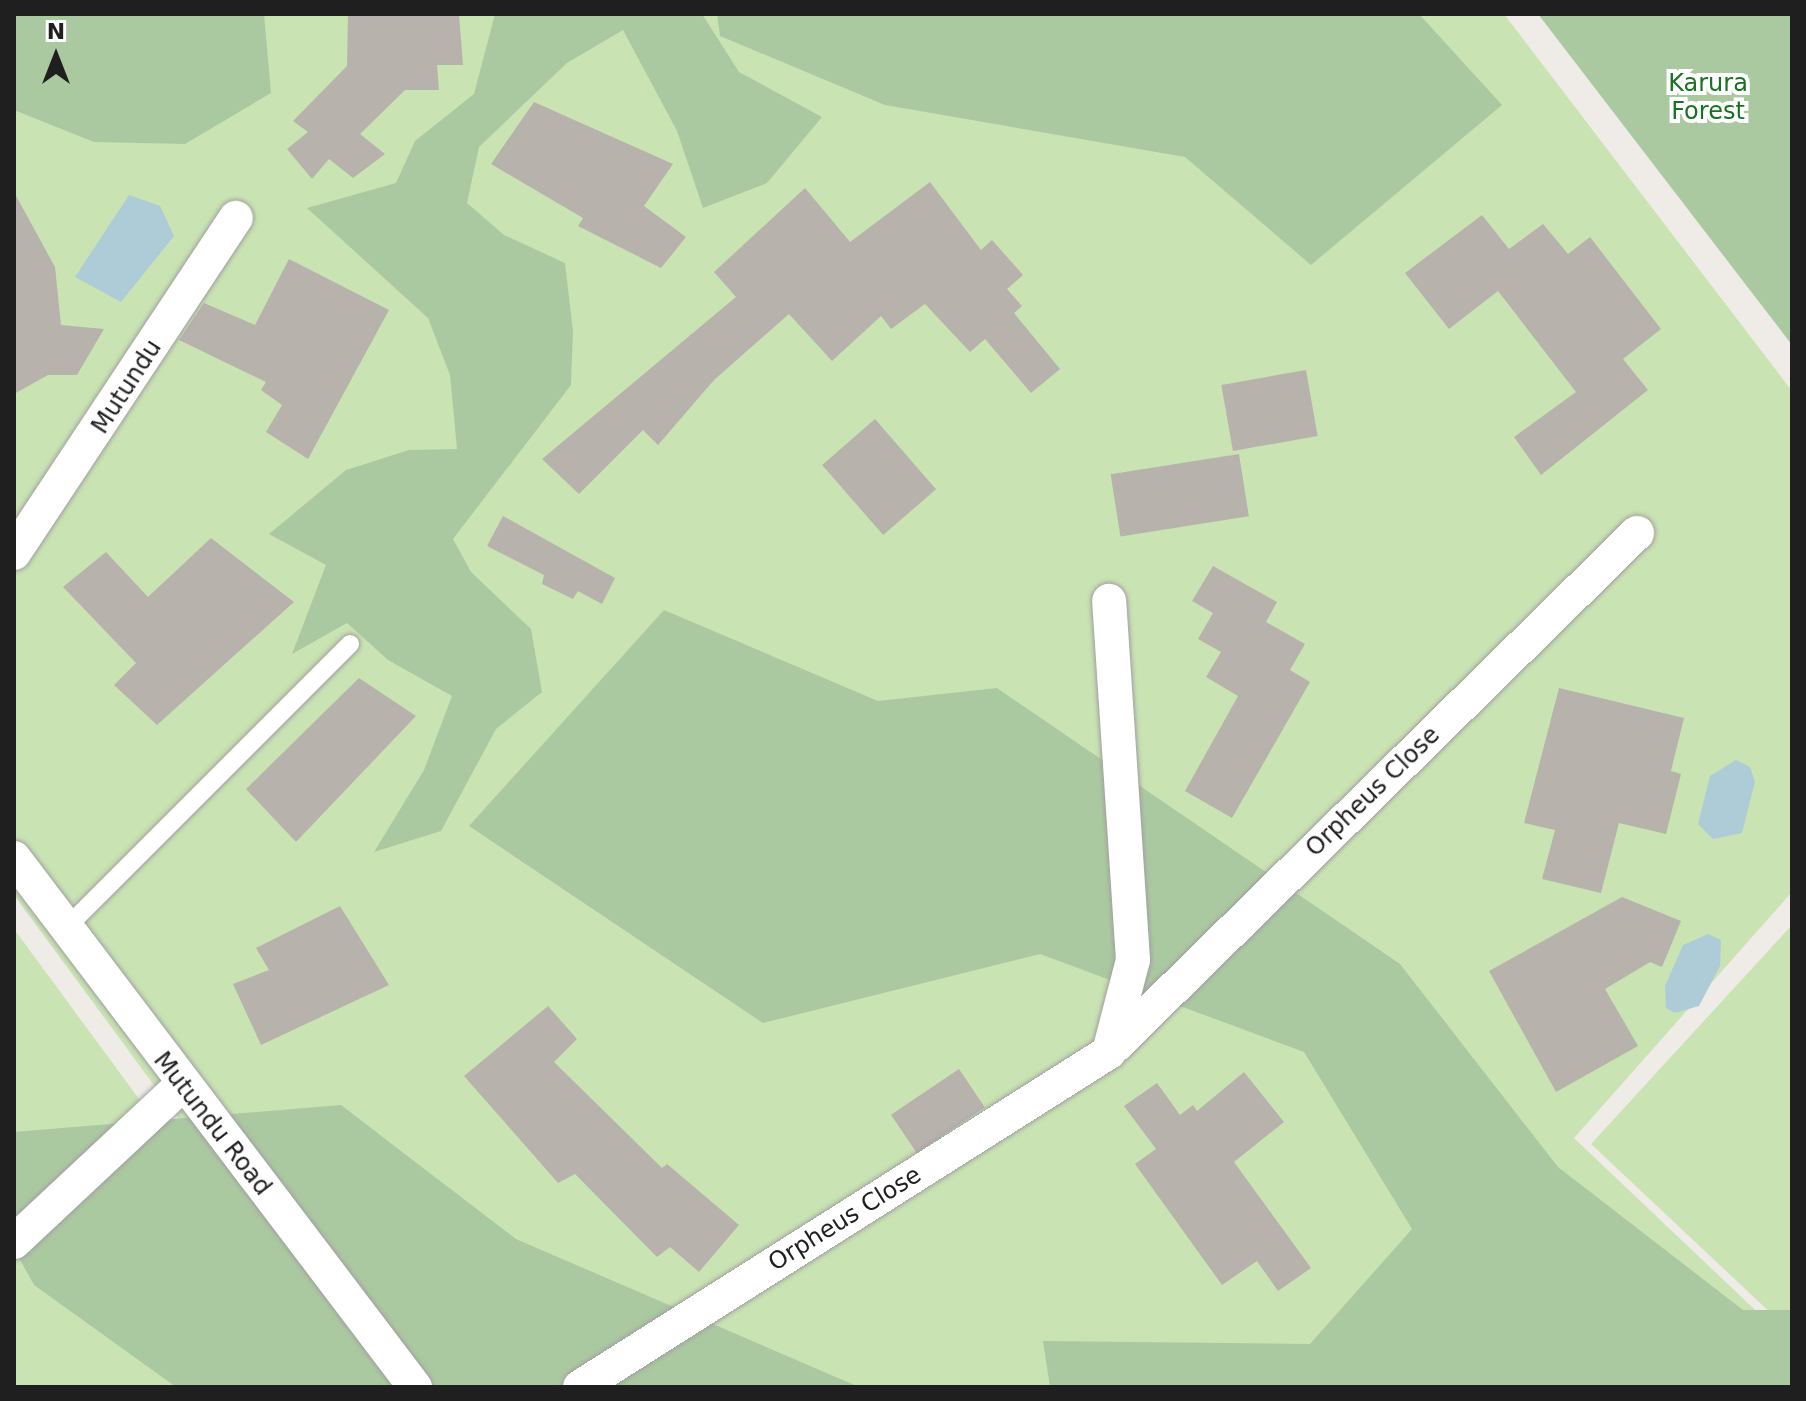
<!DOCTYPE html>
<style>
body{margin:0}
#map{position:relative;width:1806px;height:1401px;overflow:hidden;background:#efece7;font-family:"DejaVu Sans",sans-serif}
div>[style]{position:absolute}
.grass>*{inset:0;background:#c9e3b3}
.forest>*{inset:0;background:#abc9a1}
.water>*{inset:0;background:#adccd7}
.building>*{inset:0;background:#b8b2ad;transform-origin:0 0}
.roads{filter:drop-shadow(0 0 2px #a0a0a0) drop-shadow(0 0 2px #a0a0a0)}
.service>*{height:18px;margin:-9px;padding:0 9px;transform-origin:9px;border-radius:9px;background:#fff}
.minor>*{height:34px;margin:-17px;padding:0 17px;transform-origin:17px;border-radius:17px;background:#fff}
span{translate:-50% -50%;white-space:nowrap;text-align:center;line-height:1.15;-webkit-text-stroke:8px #fff;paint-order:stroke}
.park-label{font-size:24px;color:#197223}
.street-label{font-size:24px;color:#1f1f1f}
.frame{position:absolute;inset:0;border:16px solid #1f1f1f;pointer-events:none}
.north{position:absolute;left:16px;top:16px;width:80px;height:80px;-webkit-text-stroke:6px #fff;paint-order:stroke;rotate:0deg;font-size:22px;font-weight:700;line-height:32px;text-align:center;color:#1f1f1f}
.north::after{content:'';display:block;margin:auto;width:28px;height:36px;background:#1f1f1f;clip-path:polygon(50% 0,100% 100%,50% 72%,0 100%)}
</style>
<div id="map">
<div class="grass">
<div style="clip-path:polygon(14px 14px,1504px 14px,1792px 391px,1792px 892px,1574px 1138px,1792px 1345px,1792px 1387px,376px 1387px,14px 895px)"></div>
<div style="clip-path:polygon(1792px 925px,1792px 1333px,1591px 1144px)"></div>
<div style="clip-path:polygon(14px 929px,351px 1387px,14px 1387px)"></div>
</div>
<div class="forest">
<div style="clip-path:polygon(14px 14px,264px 14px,271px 93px,185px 144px,94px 142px,14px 110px)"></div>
<div style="clip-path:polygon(495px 14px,702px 14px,739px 72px,822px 117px,767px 183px,703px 208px,677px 131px,623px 30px,567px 63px,479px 147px,467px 203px,504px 235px,565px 263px,573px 331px,571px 385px,453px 539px,471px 572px,531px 629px,542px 692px,496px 729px,441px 831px,374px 852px,424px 770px,452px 696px,388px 660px,347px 623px,292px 654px,326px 565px,269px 534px,346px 470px,409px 450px,457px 449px,450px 375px,428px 318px,307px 208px,396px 183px,415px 141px,474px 94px)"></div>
<div style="clip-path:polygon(717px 14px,1419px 14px,1502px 105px,1311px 265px,1185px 157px,885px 105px,720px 36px)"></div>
<div style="clip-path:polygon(1538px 14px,1792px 14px,1792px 345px)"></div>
<div style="clip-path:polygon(664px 610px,878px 701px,997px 688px,1400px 964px,1558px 1167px,1743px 1310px,1792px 1310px,1792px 1387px,1050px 1387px,1043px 1341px,1310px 1344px,1412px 1229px,1304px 1052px,1040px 954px,763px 1023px,469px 826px)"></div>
<div style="clip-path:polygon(341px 1105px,516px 1239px,859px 1387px,176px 1387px,34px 1285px,14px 1249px,14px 1132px)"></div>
</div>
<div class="water">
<div style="clip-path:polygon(129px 195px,160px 206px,174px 236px,121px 302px,75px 277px)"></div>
<div style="clip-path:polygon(1736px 760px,1750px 767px,1755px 782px,1742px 833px,1713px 839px,1698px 824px,1710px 776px)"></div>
<div style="clip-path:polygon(1708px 934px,1721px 940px,1720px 966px,1699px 1006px,1675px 1013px,1666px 1008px,1665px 986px,1683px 945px)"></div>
</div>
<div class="building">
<div style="clip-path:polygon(348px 14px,459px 14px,463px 65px,437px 65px,439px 90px,405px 90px,360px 134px,385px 154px,353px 178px,329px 159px,312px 179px,287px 149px,308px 132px,293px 121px,347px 66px)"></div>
<div style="clip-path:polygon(534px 102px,673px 164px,644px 206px,686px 237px,661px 268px,578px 226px,583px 218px,491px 164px)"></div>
<div style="clip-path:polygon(930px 182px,981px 250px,992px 240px,1023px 275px,1007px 289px,1022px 306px,1014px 313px,1060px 369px,1031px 393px,985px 339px,970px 352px,925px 304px,891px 329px,881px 316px,832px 361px,789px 314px,714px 380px,658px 445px,643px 430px,579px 494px,542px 459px,736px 297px,714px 272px,805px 188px,850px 242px)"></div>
<div style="clip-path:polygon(14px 192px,55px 267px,61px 325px,104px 329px,77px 375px,48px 375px,14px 394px)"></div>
<div style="clip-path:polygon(1482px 215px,1509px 249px,1543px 224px,1568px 254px,1590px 237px,1661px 329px,1623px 359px,1648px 390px,1541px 475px,1514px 437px,1576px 392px,1498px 291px,1449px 329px,1405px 273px)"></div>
<div style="clip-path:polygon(289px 259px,389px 310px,308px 459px,266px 432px,282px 405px,261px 390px,266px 382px,179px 340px,204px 303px,255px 325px)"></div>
<div style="left:1306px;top:370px;width:67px;height:86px;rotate:80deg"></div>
<div style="left:875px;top:419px;width:93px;height:70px;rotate:49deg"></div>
<div style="left:1239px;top:454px;width:63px;height:130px;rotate:81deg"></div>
<div style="clip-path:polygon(503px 516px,615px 578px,602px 604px,578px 591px,573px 599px,542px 584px,544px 575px,487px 546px)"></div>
<div style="clip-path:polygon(211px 538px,294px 602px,157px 725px,114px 685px,136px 663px,63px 587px,106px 552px,148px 597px)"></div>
<div style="clip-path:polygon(1213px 566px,1277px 602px,1266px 622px,1305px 644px,1290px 670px,1310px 682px,1232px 818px,1185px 791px,1238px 696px,1206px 677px,1221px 652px,1198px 639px,1213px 613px,1192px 601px)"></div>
<div style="clip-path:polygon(359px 678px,416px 716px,296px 842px,246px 789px)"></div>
<div style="clip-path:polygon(1559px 688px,1684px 718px,1671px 771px,1681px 774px,1666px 834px,1619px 823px,1601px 893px,1542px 879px,1555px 830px,1524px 823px)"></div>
<div style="clip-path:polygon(1622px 897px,1681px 921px,1662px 967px,1650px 962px,1605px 989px,1638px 1046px,1556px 1092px,1489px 971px)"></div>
<div style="clip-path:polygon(340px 906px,389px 985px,261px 1045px,233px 984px,269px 970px,256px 948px)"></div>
<div style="clip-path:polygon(548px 1006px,577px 1039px,554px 1062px,662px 1168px,667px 1164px,739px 1225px,699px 1272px,670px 1247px,657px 1257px,575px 1174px,558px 1183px,464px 1076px)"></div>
<div style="left:959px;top:1069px;width:46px;height:82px;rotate:56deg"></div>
<div style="clip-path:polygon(1244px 1072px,1284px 1122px,1234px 1162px,1311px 1268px,1278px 1291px,1257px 1261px,1222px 1285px,1135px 1164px,1156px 1149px,1124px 1106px,1157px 1083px,1180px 1115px,1193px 1105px,1197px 1111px)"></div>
</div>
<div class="roads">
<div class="service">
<div style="left:63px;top:931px;width:406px;rotate:-45deg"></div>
</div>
<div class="minor">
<div style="left:14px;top:553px;width:402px;rotate:-56.5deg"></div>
<div style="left:14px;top:858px;width:664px;rotate:52.84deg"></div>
<div style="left:1115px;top:1046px;width:732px;rotate:-44.5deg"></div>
<div style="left:14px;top:1242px;width:230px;rotate:-43.1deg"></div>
<div style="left:580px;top:1387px;width:626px;rotate:-32.34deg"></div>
<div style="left:1109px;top:1052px;width:95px;rotate:-75.4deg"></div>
<div style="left:1133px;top:960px;width:360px;rotate:-93.8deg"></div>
</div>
</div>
<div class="park-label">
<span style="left:1708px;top:98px">Karura<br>Forest</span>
</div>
<div class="street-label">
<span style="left:127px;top:387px;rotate:-57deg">Mutundu</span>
<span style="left:1373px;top:792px;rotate:-44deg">Orpheus Close</span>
<span style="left:212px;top:1124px;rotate:52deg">Mutundu Road</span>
<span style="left:845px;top:1219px;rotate:-32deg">Orpheus Close</span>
</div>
<div class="frame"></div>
<div class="north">N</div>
</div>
